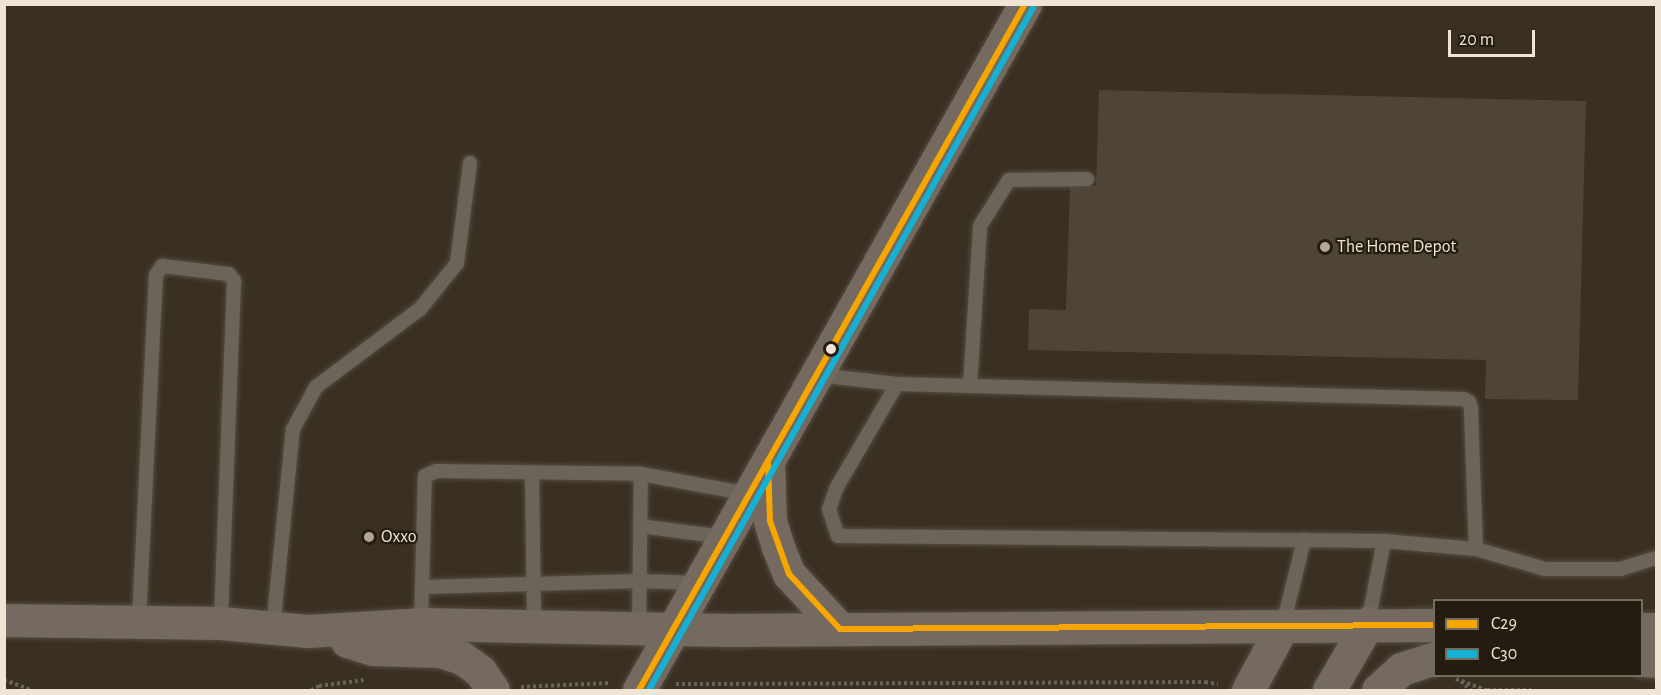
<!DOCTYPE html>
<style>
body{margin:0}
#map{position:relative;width:1661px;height:695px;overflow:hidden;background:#3a3022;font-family:"Alegreya Sans",sans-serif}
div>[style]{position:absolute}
.building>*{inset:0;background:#4f4536}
.path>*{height:4px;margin-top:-2px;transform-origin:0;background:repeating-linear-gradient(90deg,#6a6258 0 3px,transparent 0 6px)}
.roads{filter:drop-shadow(0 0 2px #564d41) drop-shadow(0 0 2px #564d41)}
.lane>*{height:14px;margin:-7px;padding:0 7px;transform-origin:7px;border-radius:7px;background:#6c6459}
.secondary>*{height:33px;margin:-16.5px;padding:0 16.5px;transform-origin:16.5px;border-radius:16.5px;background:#746a60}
.bus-1>*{height:6px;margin:-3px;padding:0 3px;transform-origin:3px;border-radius:3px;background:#f7a600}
.bus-2>*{height:6px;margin:-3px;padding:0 3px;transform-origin:3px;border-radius:3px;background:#13b2d5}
.dots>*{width:16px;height:16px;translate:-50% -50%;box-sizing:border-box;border:3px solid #251c10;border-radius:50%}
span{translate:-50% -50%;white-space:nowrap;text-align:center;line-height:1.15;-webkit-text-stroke:4.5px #251c10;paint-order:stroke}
.poi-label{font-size:18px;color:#f0e4d4}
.left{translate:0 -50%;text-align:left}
.frame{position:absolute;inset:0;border:6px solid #f0e4d4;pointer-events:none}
.legend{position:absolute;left:1433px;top:599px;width:210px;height:78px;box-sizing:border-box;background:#251c10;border:2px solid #766c5e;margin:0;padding:8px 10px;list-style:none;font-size:18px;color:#f0e4d4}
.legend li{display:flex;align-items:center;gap:12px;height:30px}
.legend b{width:30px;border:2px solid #766c5e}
.scale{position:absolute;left:1448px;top:30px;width:87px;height:27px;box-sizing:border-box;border:3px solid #f0e4d4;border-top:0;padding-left:8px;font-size:18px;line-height:21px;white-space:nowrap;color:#f0e4d4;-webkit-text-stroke:4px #251c10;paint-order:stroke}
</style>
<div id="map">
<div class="building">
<div style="clip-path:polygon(1099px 90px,1586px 101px,1578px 400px,1485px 399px,1486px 360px,1028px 350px,1029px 309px,1066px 310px,1070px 185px,1096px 186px)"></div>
</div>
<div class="path">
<div style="left:1456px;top:679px;width:33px;rotate:20deg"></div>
<div style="left:1487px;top:690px;width:44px"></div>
<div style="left:4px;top:680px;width:29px;rotate:20deg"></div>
<div style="left:1461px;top:681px;width:13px;rotate:45deg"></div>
<div style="left:676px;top:684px;width:529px;rotate:-0.22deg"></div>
<div style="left:1205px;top:682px;width:13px;rotate:9deg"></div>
<div style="left:521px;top:687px;width:88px;rotate:-2.6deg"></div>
<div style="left:311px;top:690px;width:9px;rotate:-27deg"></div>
<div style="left:319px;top:686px;width:45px;rotate:-7.6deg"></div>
</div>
<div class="roads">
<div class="lane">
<div style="left:817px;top:375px;width:81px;rotate:6.4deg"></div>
<div style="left:897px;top:384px;width:567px;rotate:1.52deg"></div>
<div style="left:1464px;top:399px;width:6px;rotate:31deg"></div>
<div style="left:1469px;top:402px;width:6px;rotate:72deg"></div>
<div style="left:1471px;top:408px;width:141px;rotate:88deg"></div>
<div style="left:897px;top:384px;width:121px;rotate:120.2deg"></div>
<div style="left:836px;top:489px;width:21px;rotate:109deg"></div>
<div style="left:829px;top:509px;width:28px;rotate:72deg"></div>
<div style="left:838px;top:536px;width:546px;rotate:0.52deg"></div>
<div style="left:1384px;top:541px;width:92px;rotate:5deg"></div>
<div style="left:1476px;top:549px;width:72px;rotate:16.2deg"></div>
<div style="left:1545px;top:569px;width:75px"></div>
<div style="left:1620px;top:569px;width:38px;rotate:-17deg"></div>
<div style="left:970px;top:386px;width:160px;rotate:-86.4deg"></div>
<div style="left:980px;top:226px;width:54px;rotate:-57.8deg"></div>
<div style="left:1009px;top:180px;width:78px;rotate:-0.7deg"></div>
<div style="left:532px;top:473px;width:152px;rotate:89.2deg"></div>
<div style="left:640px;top:526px;width:85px;rotate:7.5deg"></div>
<div style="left:423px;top:587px;width:216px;rotate:-1.6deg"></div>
<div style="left:639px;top:581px;width:59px;rotate:1.9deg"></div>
<div style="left:139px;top:621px;width:346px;rotate:-87.2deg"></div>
<div style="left:156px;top:275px;width:11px;rotate:-56deg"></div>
<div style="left:162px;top:266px;width:67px;rotate:6.8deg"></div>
<div style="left:229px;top:274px;width:9px;rotate:54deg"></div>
<div style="left:234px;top:281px;width:342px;rotate:92.2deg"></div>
<div style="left:1368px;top:623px;width:84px;rotate:-79deg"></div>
<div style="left:421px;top:624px;width:148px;rotate:-88.5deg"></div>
<div style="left:425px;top:476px;width:12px;rotate:-24deg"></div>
<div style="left:436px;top:471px;width:205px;rotate:0.8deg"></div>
<div style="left:641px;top:474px;width:110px;rotate:10.5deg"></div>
<div style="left:1283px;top:625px;width:88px;rotate:-76.1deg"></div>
<div style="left:639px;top:627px;width:153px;rotate:-89.3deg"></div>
<div style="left:273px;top:628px;width:200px;rotate:-84.3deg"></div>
<div style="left:293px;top:429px;width:48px;rotate:-61.3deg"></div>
<div style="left:316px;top:387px;width:130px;rotate:-36.9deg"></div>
<div style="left:420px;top:309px;width:59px;rotate:-51.2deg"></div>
<div style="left:457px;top:263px;width:101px;rotate:-82.6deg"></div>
</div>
<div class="secondary">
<div style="left:768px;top:461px;width:60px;rotate:88.1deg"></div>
<div style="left:770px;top:521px;width:27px;rotate:73deg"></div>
<div style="left:778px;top:547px;width:29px;rotate:68deg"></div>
<div style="left:789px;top:574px;width:75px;rotate:47.2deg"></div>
<div style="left:4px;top:620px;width:217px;rotate:0.8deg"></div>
<div style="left:221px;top:623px;width:87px;rotate:5.3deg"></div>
<div style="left:308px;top:631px;width:113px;rotate:-3.5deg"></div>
<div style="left:421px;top:624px;width:307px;rotate:1.1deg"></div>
<div style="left:728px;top:630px;width:706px;rotate:-0.41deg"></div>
<div style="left:1642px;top:629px;width:14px"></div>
<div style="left:347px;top:641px;width:27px;rotate:17deg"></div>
<div style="left:373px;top:649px;width:67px;rotate:1.7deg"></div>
<div style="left:440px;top:651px;width:23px;rotate:18deg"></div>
<div style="left:462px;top:658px;width:22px;rotate:36deg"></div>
<div style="left:480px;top:671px;width:23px;rotate:56deg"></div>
<div style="left:1642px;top:660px;width:14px;rotate:4deg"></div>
<div style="left:639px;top:690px;width:787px;rotate:-60.63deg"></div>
<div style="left:1248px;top:690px;width:74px;rotate:-61.7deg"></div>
<div style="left:1329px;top:690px;width:78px;rotate:-59.8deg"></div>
<div style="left:1378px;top:690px;width:31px;rotate:-42deg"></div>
<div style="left:1401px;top:669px;width:35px;rotate:-18deg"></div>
</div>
</div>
<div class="bus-1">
<div style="left:768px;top:461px;width:60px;rotate:88.1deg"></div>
<div style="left:770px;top:521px;width:56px;rotate:70.3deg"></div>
<div style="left:789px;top:574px;width:75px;rotate:47.2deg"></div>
<div style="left:840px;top:629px;width:594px;rotate:-0.39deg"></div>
<div style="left:639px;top:690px;width:787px;rotate:-60.63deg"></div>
</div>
<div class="bus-2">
<div style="left:649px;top:690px;width:783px;rotate:-60.62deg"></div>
</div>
<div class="dots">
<div style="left:1325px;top:247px;background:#b0a596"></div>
<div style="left:831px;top:349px;background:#f0e4d4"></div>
<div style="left:369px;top:537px;background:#b0a596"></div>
</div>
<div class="poi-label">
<span class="left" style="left:1337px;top:247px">The Home Depot</span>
<span class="left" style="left:381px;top:537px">Oxxo</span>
</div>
<div class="frame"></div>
<ul class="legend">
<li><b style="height:8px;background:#f7a600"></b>C29</li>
<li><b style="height:8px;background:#13b2d5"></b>C30</li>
</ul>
<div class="scale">20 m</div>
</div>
